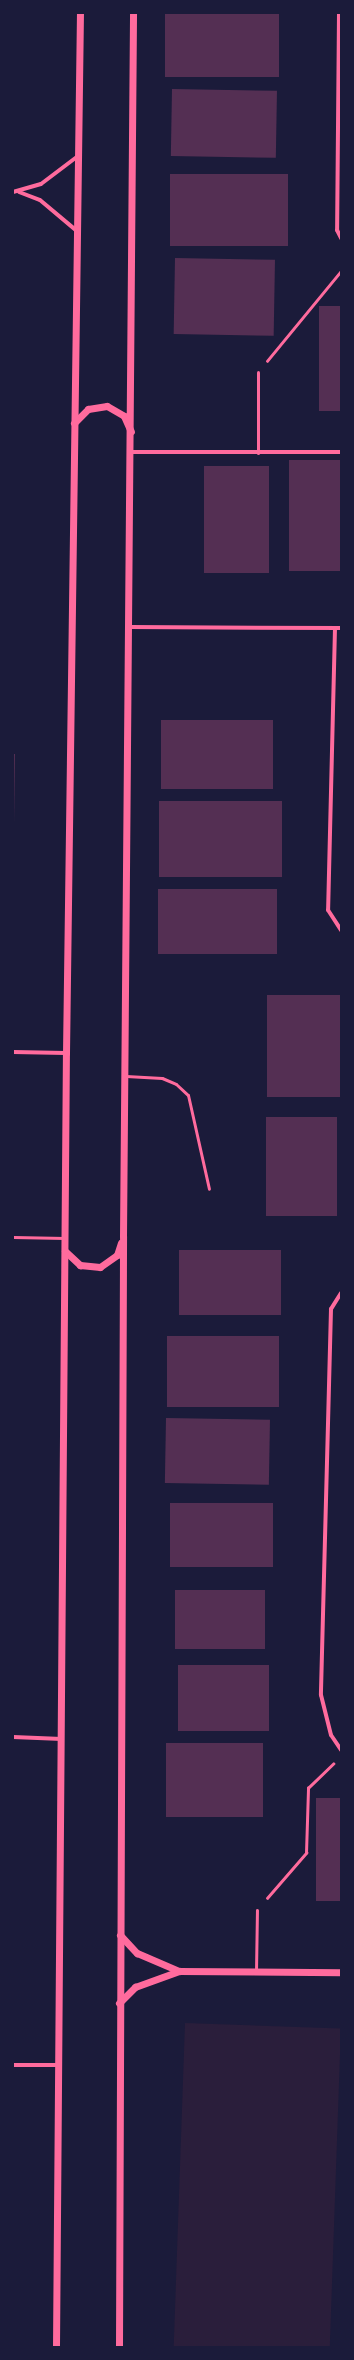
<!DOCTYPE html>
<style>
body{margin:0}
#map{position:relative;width:354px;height:2360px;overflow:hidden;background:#1b1b3a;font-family:"PT Sans",sans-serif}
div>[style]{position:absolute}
.green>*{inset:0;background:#2a1e3b;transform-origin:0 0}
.building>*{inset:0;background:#542f53;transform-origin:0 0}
.path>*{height:2.5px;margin:-1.25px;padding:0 1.25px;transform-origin:1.25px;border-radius:1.25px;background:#ff6b9d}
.service>*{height:3px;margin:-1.5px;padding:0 1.5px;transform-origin:1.5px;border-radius:1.5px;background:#ff6b9d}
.minor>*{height:4px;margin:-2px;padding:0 2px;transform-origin:2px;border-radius:2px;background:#ff6b9d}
.tertiary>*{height:7px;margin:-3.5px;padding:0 3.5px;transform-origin:3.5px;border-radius:3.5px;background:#ff6b9d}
span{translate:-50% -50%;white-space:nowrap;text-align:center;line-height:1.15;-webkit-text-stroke:4px #1b1b3a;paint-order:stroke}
.frame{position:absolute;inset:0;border:14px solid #1b1b3a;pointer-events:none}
</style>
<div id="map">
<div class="green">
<div style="left:185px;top:2023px;width:156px;height:324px;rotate:2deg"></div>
</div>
<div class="building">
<div style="left:165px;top:13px;width:114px;height:64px"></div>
<div style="left:172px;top:89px;width:105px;height:67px;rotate:1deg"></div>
<div style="left:170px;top:174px;width:118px;height:72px"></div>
<div style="left:175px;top:258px;width:100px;height:76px;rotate:1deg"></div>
<div style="left:319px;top:306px;width:22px;height:105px"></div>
<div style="left:289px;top:460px;width:52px;height:111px"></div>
<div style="left:204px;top:466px;width:65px;height:107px"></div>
<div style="left:161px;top:720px;width:112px;height:69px"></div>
<div style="clip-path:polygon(13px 754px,15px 754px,14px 824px,13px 824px)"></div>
<div style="left:159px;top:801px;width:123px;height:76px"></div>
<div style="left:158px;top:889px;width:119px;height:65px"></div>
<div style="left:267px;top:995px;width:74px;height:102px"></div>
<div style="left:266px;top:1117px;width:71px;height:99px"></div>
<div style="left:179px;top:1250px;width:102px;height:65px"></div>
<div style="left:167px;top:1336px;width:112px;height:71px"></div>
<div style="left:166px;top:1418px;width:104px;height:65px;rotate:1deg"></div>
<div style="left:170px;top:1503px;width:103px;height:64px"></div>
<div style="left:175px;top:1590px;width:90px;height:59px"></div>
<div style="left:178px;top:1665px;width:91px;height:66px"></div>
<div style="left:166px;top:1743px;width:97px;height:74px"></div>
<div style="left:316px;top:1798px;width:25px;height:103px"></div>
</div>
<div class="path">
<div style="left:267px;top:361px;width:117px;rotate:-50.6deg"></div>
<div style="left:267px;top:1898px;width:60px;rotate:-49.1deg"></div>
<div style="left:306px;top:1853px;width:65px;rotate:-88.2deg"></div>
<div style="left:308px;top:1788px;width:35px;rotate:-44deg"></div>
</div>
<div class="service">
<div style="left:258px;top:453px;width:81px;rotate:-90deg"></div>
<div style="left:126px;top:1076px;width:36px;rotate:3deg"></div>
<div style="left:162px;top:1078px;width:15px;rotate:23deg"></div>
<div style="left:176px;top:1084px;width:16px;rotate:43deg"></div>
<div style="left:188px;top:1095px;width:96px;rotate:77.4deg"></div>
<div style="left:13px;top:1237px;width:52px;rotate:1.1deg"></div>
<div style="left:256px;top:1972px;width:62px;rotate:-89.1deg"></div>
</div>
<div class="minor">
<div style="left:339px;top:13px;width:217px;rotate:90.5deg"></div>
<div style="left:337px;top:230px;width:9px;rotate:63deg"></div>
<div style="left:13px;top:192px;width:29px;rotate:-16deg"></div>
<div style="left:41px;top:184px;width:46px;rotate:-37.1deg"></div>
<div style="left:19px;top:192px;width:22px;rotate:21deg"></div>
<div style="left:40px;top:200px;width:48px;rotate:40deg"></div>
<div style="left:132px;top:452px;width:209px"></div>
<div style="left:130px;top:627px;width:211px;rotate:0.3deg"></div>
<div style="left:335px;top:628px;width:282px;rotate:91.4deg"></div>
<div style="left:328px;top:910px;width:24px;rotate:57deg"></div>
<div style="left:13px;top:1052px;width:53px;rotate:1.1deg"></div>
<div style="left:341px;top:1293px;width:19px;rotate:122deg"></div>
<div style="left:331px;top:1309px;width:386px;rotate:91.5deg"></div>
<div style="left:321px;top:1695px;width:41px;rotate:76deg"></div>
<div style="left:331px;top:1735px;width:18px;rotate:56deg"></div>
<div style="left:13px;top:1737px;width:49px;rotate:2.3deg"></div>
<div style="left:13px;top:2065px;width:45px"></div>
</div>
<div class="tertiary">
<div style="left:74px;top:423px;width:20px;rotate:-45deg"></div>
<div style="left:88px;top:409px;width:19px;rotate:-9deg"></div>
<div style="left:107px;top:406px;width:20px;rotate:30deg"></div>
<div style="left:124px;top:416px;width:17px;rotate:66deg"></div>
<div style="left:65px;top:1251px;width:21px;rotate:43deg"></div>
<div style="left:80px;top:1265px;width:20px;rotate:6deg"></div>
<div style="left:100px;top:1267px;width:21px;rotate:-35deg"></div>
<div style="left:117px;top:1255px;width:13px;rotate:-72deg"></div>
<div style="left:120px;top:1935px;width:25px;rotate:47deg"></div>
<div style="left:137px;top:1953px;width:46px;rotate:23.2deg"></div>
<div style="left:119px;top:2003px;width:23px;rotate:-45deg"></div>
<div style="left:135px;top:1987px;width:47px;rotate:-20deg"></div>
<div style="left:179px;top:1971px;width:162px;rotate:0.4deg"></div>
<div style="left:56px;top:2347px;width:1294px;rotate:-89.56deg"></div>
<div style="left:66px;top:1053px;width:1040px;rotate:-89.23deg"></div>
<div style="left:119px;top:2347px;width:1111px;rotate:-89.79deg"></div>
<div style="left:123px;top:1236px;width:1223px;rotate:-89.53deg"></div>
</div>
<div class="frame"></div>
</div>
